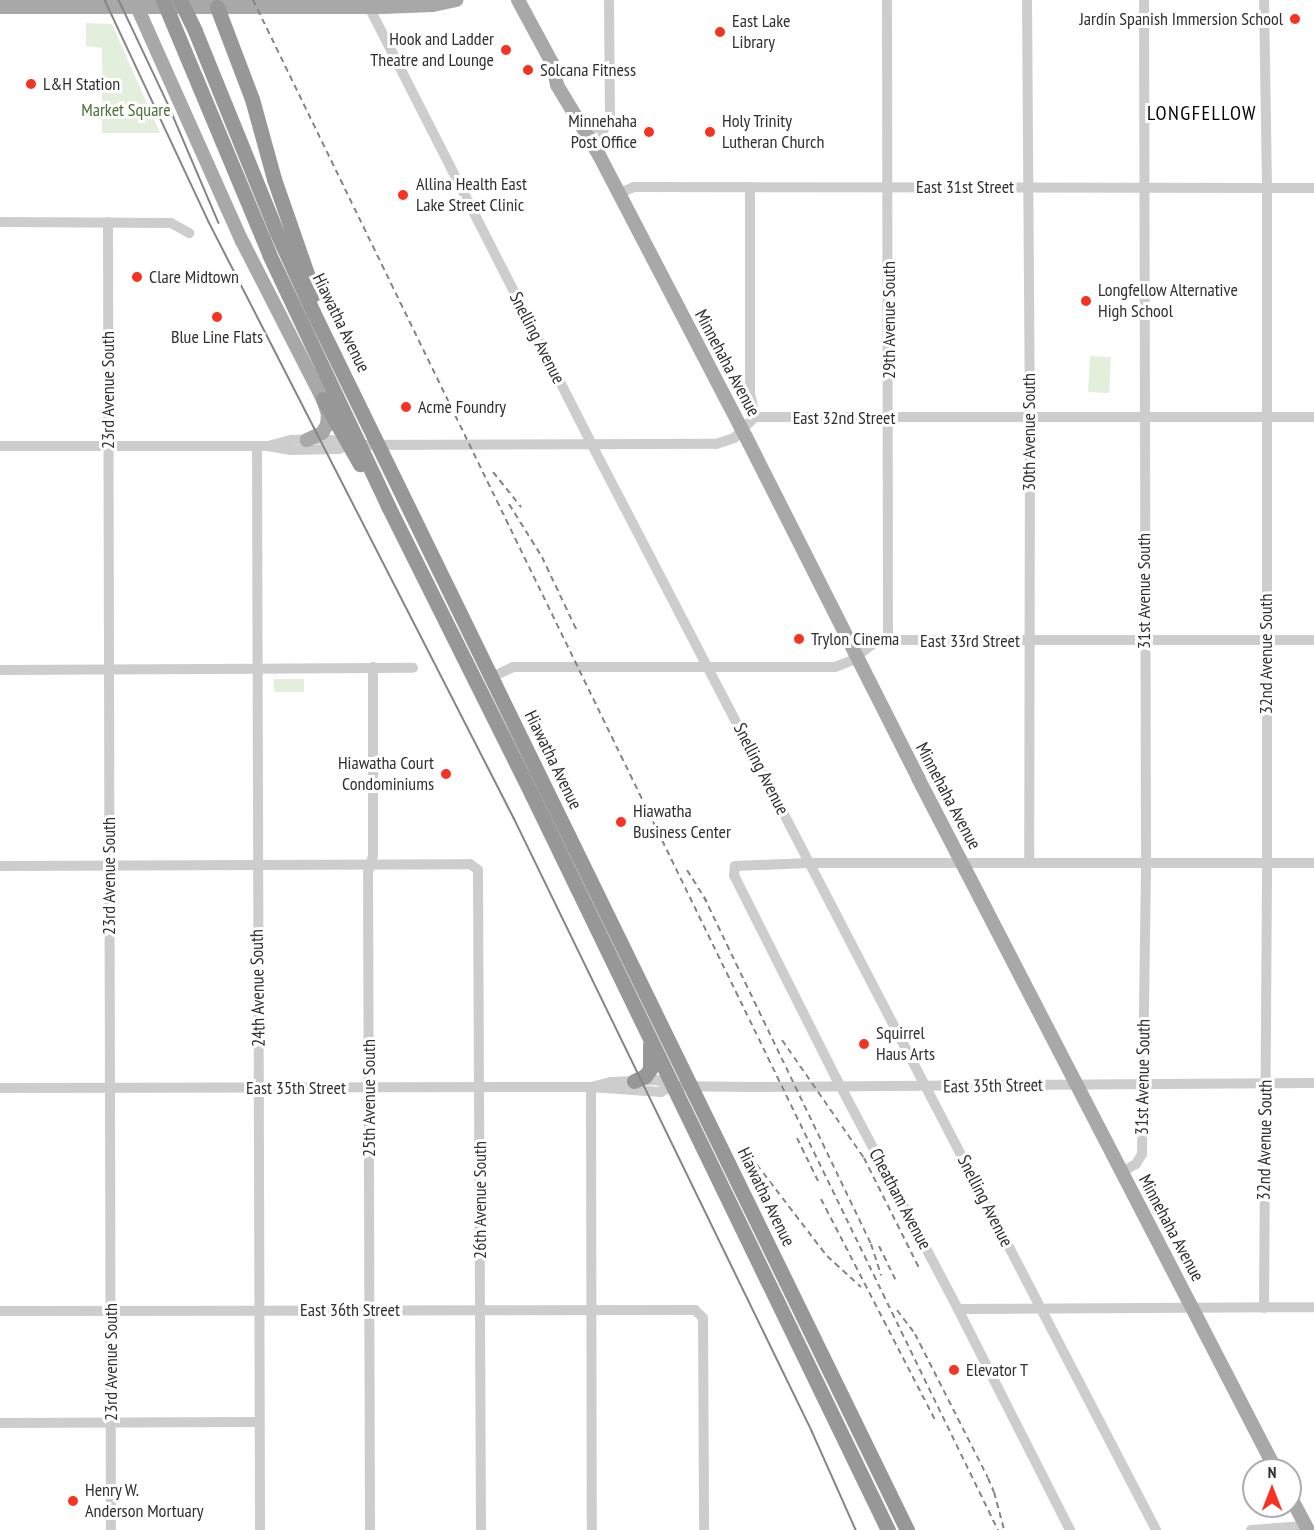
<!DOCTYPE html>
<meta charset="utf-8">
<style>
body{margin:0}
#map{position:relative;width:1314px;height:1530px;overflow:hidden;background:#fff;font-family:"PT Sans Narrow",sans-serif}
div>[style]{position:absolute}
.green>*{inset:0;background:#e3eedd;transform-origin:0 0}
.minor>*{height:10px;margin:-5px;padding:0 5px;transform-origin:5px;border-radius:5px;background:#cdcdcd}
.major>*{height:14px;margin:-7px;padding:0 7px;transform-origin:7px;border-radius:7px;background:#a8a8a8}
.highway>*{height:15px;margin:-7.5px;padding:0 7.5px;transform-origin:7.5px;border-radius:7.5px;background:#979797}
.tram>*{height:1.5px;margin:-0.75px;padding:0 0.75px;transform-origin:0.75px;border-radius:0.75px;background:#858585}
.rail>*{height:2px;margin-top:-1px;transform-origin:0;background:repeating-linear-gradient(90deg,#858585 0 6px,transparent 0 10.5px)}
.dots>*{width:16px;height:16px;translate:-50% -50%;box-sizing:border-box;border:3px solid #fff;border-radius:50%}
span{translate:-50% -50%;white-space:nowrap;text-align:center;line-height:1.15;-webkit-text-stroke:6px #fff;paint-order:stroke}
.poi-label{font-size:18px;color:#303030}
.right{translate:-100% -50%;text-align:right}
.left{translate:0 -50%;text-align:left}
.park-label{font-size:18px;color:#4a7038}
.street-label{font-size:18px;color:#303030}
.neighbourhood-label{font-size:20px;color:#000;letter-spacing:1.5px}
.north{position:absolute;left:1242px;top:1458px;width:60px;height:60px;box-sizing:border-box;background:#fff;border:2px solid #acacac;border-radius:50%;rotate:0deg;font-size:16px;font-weight:700;line-height:24px;text-align:center;color:#303030}
.north::after{content:'';display:block;margin:auto;width:21px;height:27px;background:#f63323;clip-path:polygon(50% 0,100% 100%,50% 72%,0 100%)}
</style>
<div id="map">
<div class="green">
<div style="clip-path:polygon(86px 23px,112px 24px,160px 133px,102px 133px,102px 48px,86px 46px)"></div>
<div style="left:1090px;top:356px;width:21px;height:36px;rotate:3deg"></div>
<div style="left:274px;top:679px;width:30px;height:13px"></div>
</div>
<div class="minor">
<div style="left:887px;top:0;width:640px;rotate:89.91deg"></div>
<div style="left:1027px;top:0;width:417px;rotate:89.6deg"></div>
<div style="left:1030px;top:417px;width:446px;rotate:90.1deg"></div>
<div style="left:369px;top:7px;width:492px;rotate:63deg"></div>
<div style="left:592px;top:445px;width:1223px;rotate:62.53deg"></div>
<div style="left:589px;top:138px;width:16px;rotate:-27deg"></div>
<div style="left:603px;top:131px;width:16px;rotate:-63deg"></div>
<div style="left:610px;top:117px;width:117px;rotate:-90.5deg"></div>
<div style="left:750px;top:187px;width:206px;rotate:90deg"></div>
<div style="left:750px;top:393px;width:25px;rotate:78deg"></div>
<div style="left:618px;top:194px;width:17px;rotate:-24deg"></div>
<div style="left:634px;top:187px;width:680px;rotate:0.08deg"></div>
<div style="left:0;top:222px;width:171px;rotate:0.3deg"></div>
<div style="left:171px;top:223px;width:21px;rotate:29deg"></div>
<div style="left:108px;top:222px;width:1308px;rotate:89.87deg"></div>
<div style="left:0;top:446px;width:268px"></div>
<div style="left:268px;top:446px;width:22px;rotate:10deg"></div>
<div style="left:290px;top:450px;width:49px;rotate:-1.2deg"></div>
<div style="left:339px;top:449px;width:10px;rotate:-24deg"></div>
<div style="left:257px;top:446px;width:1084px;rotate:89.84deg"></div>
<div style="left:268px;top:446px;width:24px;rotate:-15deg"></div>
<div style="left:291px;top:440px;width:34px;rotate:-2deg"></div>
<div style="left:325px;top:439px;width:36px;rotate:10deg"></div>
<div style="left:360px;top:445px;width:356px;rotate:-0.2deg"></div>
<div style="left:716px;top:444px;width:19px;rotate:-18deg"></div>
<div style="left:734px;top:438px;width:30px;rotate:-45deg"></div>
<div style="left:755px;top:417px;width:559px"></div>
<div style="left:0;top:670px;width:413px;rotate:-0.3deg"></div>
<div style="left:492px;top:677px;width:23px;rotate:-25deg"></div>
<div style="left:513px;top:667px;width:322px"></div>
<div style="left:835px;top:667px;width:17px;rotate:-21deg"></div>
<div style="left:851px;top:661px;width:29px;rotate:-38deg"></div>
<div style="left:874px;top:643px;width:14px;rotate:-12deg"></div>
<div style="left:888px;top:640px;width:426px"></div>
<div style="left:0;top:866px;width:470px;rotate:-0.2deg"></div>
<div style="left:470px;top:864px;width:10px;rotate:37deg"></div>
<div style="left:478px;top:870px;width:660px;rotate:89.74deg"></div>
<div style="left:591px;top:1087px;width:21px;rotate:-14deg"></div>
<div style="left:611px;top:1082px;width:46px;rotate:-2.5deg"></div>
<div style="left:657px;top:1080px;width:16px;rotate:22deg"></div>
<div style="left:672px;top:1086px;width:75px;rotate:0.8deg"></div>
<div style="left:747px;top:1087px;width:567px;rotate:-0.4deg"></div>
<div style="left:591px;top:1087px;width:443px;rotate:89.9deg"></div>
<div style="left:0;top:1088px;width:591px;rotate:-0.1deg"></div>
<div style="left:591px;top:1087px;width:70px;rotate:4.1deg"></div>
<div style="left:661px;top:1092px;width:13px;rotate:-29deg"></div>
<div style="left:1122px;top:1172px;width:16px;rotate:-30deg"></div>
<div style="left:1136px;top:1164px;width:12px;rotate:-59deg"></div>
<div style="left:1142px;top:1154px;width:289px;rotate:-89.2deg"></div>
<div style="left:1146px;top:865px;width:865px;rotate:-90.13deg"></div>
<div style="left:1264px;top:1308px;width:444px;rotate:-89.6deg"></div>
<div style="left:1267px;top:864px;width:676px;rotate:-90deg"></div>
<div style="left:1267px;top:188px;width:188px;rotate:-90.9deg"></div>
<div style="left:958px;top:1309px;width:356px;rotate:-0.3deg"></div>
<div style="left:0;top:1311px;width:695px;rotate:-0.08deg"></div>
<div style="left:695px;top:1310px;width:11px;rotate:45deg"></div>
<div style="left:703px;top:1318px;width:212px;rotate:89.7deg"></div>
<div style="left:0;top:1423px;width:259px;rotate:-0.2deg"></div>
<div style="left:370px;top:1530px;width:657px;rotate:-90.17deg"></div>
<div style="left:368px;top:873px;width:19px;rotate:-74deg"></div>
<div style="left:373px;top:855px;width:188px;rotate:-90deg"></div>
<div style="left:1070px;top:1530px;width:248px;rotate:-116.9deg"></div>
<div style="left:958px;top:1309px;width:261px;rotate:-117.8deg"></div>
<div style="left:836px;top:1078px;width:227px;rotate:-116.7deg"></div>
<div style="left:734px;top:875px;width:9px;rotate:-84deg"></div>
<div style="left:735px;top:866px;width:74px;rotate:-2.3deg"></div>
<div style="left:809px;top:863px;width:505px"></div>
<div style="left:1251px;top:1530px;width:54px;rotate:-4.2deg"></div>
</div>
<div class="major">
<div style="left:134px;top:0;width:264px;rotate:65.9deg"></div>
<div style="left:242px;top:241px;width:178px;rotate:62.9deg"></div>
<div style="left:323px;top:399px;width:16px;rotate:72deg"></div>
<div style="left:328px;top:414px;width:11px;rotate:95deg"></div>
<div style="left:327px;top:425px;width:9px;rotate:122deg"></div>
<div style="left:322px;top:433px;width:17px;rotate:155deg"></div>
<div style="left:518px;top:0;width:82px;rotate:61.6deg"></div>
<div style="left:0;top:7px;width:382px"></div>
<div style="left:382px;top:7px;width:51px;rotate:-2.2deg"></div>
<div style="left:433px;top:5px;width:24px;rotate:-12deg"></div>
<div style="left:553px;top:66px;width:19px;rotate:78deg"></div>
<div style="left:557px;top:85px;width:82px;rotate:59deg"></div>
<div style="left:599px;top:155px;width:318px;rotate:62.5deg"></div>
<div style="left:746px;top:437px;width:382px;rotate:63.2deg"></div>
<div style="left:918px;top:778px;width:779px;rotate:62.65deg"></div>
<div style="left:1290px;top:1496px;width:38px;rotate:62deg"></div>
</div>
<div class="highway">
<div style="left:163px;top:0;width:275px;rotate:67.3deg"></div>
<div style="left:269px;top:254px;width:279px;rotate:64.7deg"></div>
<div style="left:388px;top:506px;width:323px;rotate:63.5deg"></div>
<div style="left:532px;top:795px;width:817px;rotate:64.16deg"></div>
<div style="left:180px;top:0;width:34px;rotate:64deg"></div>
<div style="left:195px;top:31px;width:218px;rotate:67.9deg"></div>
<div style="left:277px;top:233px;width:87px;rotate:65.5deg"></div>
<div style="left:313px;top:312px;width:1355px;rotate:64deg"></div>
<div style="left:217px;top:7px;width:98px;rotate:69.2deg"></div>
<div style="left:252px;top:99px;width:83px;rotate:74.6deg"></div>
<div style="left:274px;top:179px;width:122px;rotate:70.8deg"></div>
<div style="left:323px;top:399px;width:75px;rotate:60.4deg"></div>
<div style="left:634px;top:1081px;width:12px;rotate:-24deg"></div>
<div style="left:645px;top:1076px;width:9px;rotate:-54deg"></div>
<div style="left:650px;top:1069px;width:24px;rotate:-90deg"></div>
</div>
<div class="tram">
<div style="left:105px;top:0;width:245px;rotate:64.9deg"></div>
<div style="left:209px;top:222px;width:670px;rotate:62.9deg"></div>
<div style="left:514px;top:818px;width:682px;rotate:64.07deg"></div>
<div style="left:812px;top:1431px;width:108px;rotate:66deg"></div>
<div style="left:119px;top:0;width:117px;rotate:64.7deg"></div>
<div style="left:169px;top:106px;width:127px;rotate:66.9deg"></div>
</div>
<div class="rail">
<div style="left:253px;top:0;width:1702px;rotate:64.04deg"></div>
<div style="left:493px;top:472px;width:45px;rotate:51.3deg"></div>
<div style="left:509px;top:504px;width:62px;rotate:58.1deg"></div>
<div style="left:542px;top:557px;width:84px;rotate:64.7deg"></div>
<div style="left:687px;top:870px;width:39px;rotate:58deg"></div>
<div style="left:704px;top:897px;width:385px;rotate:64.3deg"></div>
<div style="left:871px;top:1244px;width:33px;rotate:72deg"></div>
<div style="left:782px;top:1040px;width:144px;rotate:55.2deg"></div>
<div style="left:864px;top:1158px;width:123px;rotate:63.4deg"></div>
<div style="left:797px;top:1138px;width:52px;rotate:63.9deg"></div>
<div style="left:744px;top:1148px;width:136px;rotate:52.5deg"></div>
<div style="left:827px;top:1256px;width:46px;rotate:42.4deg"></div>
<div style="left:821px;top:1199px;width:249px;rotate:62.7deg"></div>
<div style="left:879px;top:1246px;width:37px;rotate:64deg"></div>
<div style="left:897px;top:1310px;width:30px;rotate:53deg"></div>
<div style="left:915px;top:1334px;width:161px;rotate:63.1deg"></div>
<div style="left:988px;top:1478px;width:15px;rotate:67deg"></div>
<div style="left:994px;top:1492px;width:39px;rotate:75deg"></div>
</div>
<div class="dots">
<div style="left:1295px;top:19px;background:#f63323"></div>
<div style="left:720px;top:32px;background:#f63323"></div>
<div style="left:506px;top:50px;background:#f63323"></div>
<div style="left:528px;top:70px;background:#f63323"></div>
<div style="left:31px;top:84px;background:#f63323"></div>
<div style="left:649px;top:132px;background:#f63323"></div>
<div style="left:710px;top:132px;background:#f63323"></div>
<div style="left:403px;top:195px;background:#f63323"></div>
<div style="left:137px;top:277px;background:#f63323"></div>
<div style="left:1086px;top:301px;background:#f63323"></div>
<div style="left:217px;top:317px;background:#f63323"></div>
<div style="left:406px;top:407px;background:#f63323"></div>
<div style="left:799px;top:639px;background:#f63323"></div>
<div style="left:446px;top:774px;background:#f63323"></div>
<div style="left:621px;top:822px;background:#f63323"></div>
<div style="left:864px;top:1044px;background:#f63323"></div>
<div style="left:954px;top:1370px;background:#f63323"></div>
<div style="left:73px;top:1501px;background:#f63323"></div>
</div>
<div class="poi-label">
<span class="right" style="left:1283px;top:19px">Jardín Spanish Immersion School</span>
<span class="left" style="left:732px;top:32px">East Lake<br>Library</span>
<span class="right" style="left:494px;top:50px">Hook and Ladder<br>Theatre and Lounge</span>
<span class="left" style="left:540px;top:70px">Solcana Fitness</span>
<span class="left" style="left:43px;top:84px">L&amp;H Station</span>
<span class="right" style="left:637px;top:132px">Minnehaha<br>Post Office</span>
<span class="left" style="left:722px;top:132px">Holy Trinity<br>Lutheran Church</span>
<span class="left" style="left:416px;top:195px">Allina Health East<br>Lake Street Clinic</span>
<span class="left" style="left:149px;top:277px">Clare Midtown</span>
<span class="left" style="left:1098px;top:301px">Longfellow Alternative<br>High School</span>
<span style="left:217px;top:337px">Blue Line Flats</span>
<span class="left" style="left:418px;top:407px">Acme Foundry</span>
<span class="left" style="left:811px;top:639px">Trylon Cinema</span>
<span class="right" style="left:434px;top:774px">Hiawatha Court<br>Condominiums</span>
<span class="left" style="left:633px;top:822px">Hiawatha<br>Business Center</span>
<span class="left" style="left:876px;top:1044px">Squirrel<br>Haus Arts</span>
<span class="left" style="left:966px;top:1370px">Elevator T</span>
<span class="left" style="left:85px;top:1501px">Henry W.<br>Anderson Mortuary</span>
</div>
<div class="park-label">
<span style="left:126px;top:110px">Market Square</span>
</div>
<div class="street-label">
<span style="left:965px;top:187px">East 31st Street</span>
<span style="left:889px;top:320px;rotate:-90deg">29th Avenue South</span>
<span style="left:341px;top:323px;rotate:64deg">Hiawatha Avenue</span>
<span style="left:537px;top:338px;rotate:63deg">Snelling Avenue</span>
<span style="left:727px;top:363px;rotate:62deg">Minnehaha Avenue</span>
<span style="left:108px;top:390px;rotate:-90deg">23rd Avenue South</span>
<span style="left:844px;top:418px">East 32nd Street</span>
<span style="left:1029px;top:432px;rotate:-90deg">30th Avenue South</span>
<span style="left:1144px;top:591px;rotate:-90deg">31st Avenue South</span>
<span style="left:970px;top:641px">East 33rd Street</span>
<span style="left:1266px;top:654px;rotate:-90deg">32nd Avenue South</span>
<span style="left:553px;top:760px;rotate:64deg">Hiawatha Avenue</span>
<span style="left:761px;top:769px;rotate:63deg">Snelling Avenue</span>
<span style="left:948px;top:796px;rotate:62deg">Minnehaha Avenue</span>
<span style="left:109px;top:876px;rotate:-90deg">23rd Avenue South</span>
<span style="left:258px;top:988px;rotate:-91deg">24th Avenue South</span>
<span style="left:1143px;top:1077px;rotate:-89deg">31st Avenue South</span>
<span style="left:993px;top:1086px;rotate:-1deg">East 35th Street</span>
<span style="left:296px;top:1088px">East 35th Street</span>
<span style="left:369px;top:1098px;rotate:-90deg">25th Avenue South</span>
<span style="left:1265px;top:1140px;rotate:-89deg">32nd Avenue South</span>
<span style="left:766px;top:1197px;rotate:64deg">Hiawatha Avenue</span>
<span style="left:900px;top:1199px;rotate:62deg">Cheatham Avenue</span>
<span style="left:480px;top:1200px;rotate:-90deg">26th Avenue South</span>
<span style="left:985px;top:1201px;rotate:63deg">Snelling Avenue</span>
<span style="left:1171px;top:1228px;rotate:62deg">Minnehaha Avenue</span>
<span style="left:350px;top:1310px">East 36th Street</span>
<span style="left:111px;top:1362px;rotate:-90deg">23rd Avenue South</span>
</div>
<div class="neighbourhood-label">
<span style="left:1202px;top:113px">LONGFELLOW</span>
</div>
<div class="north">N</div>
</div>
